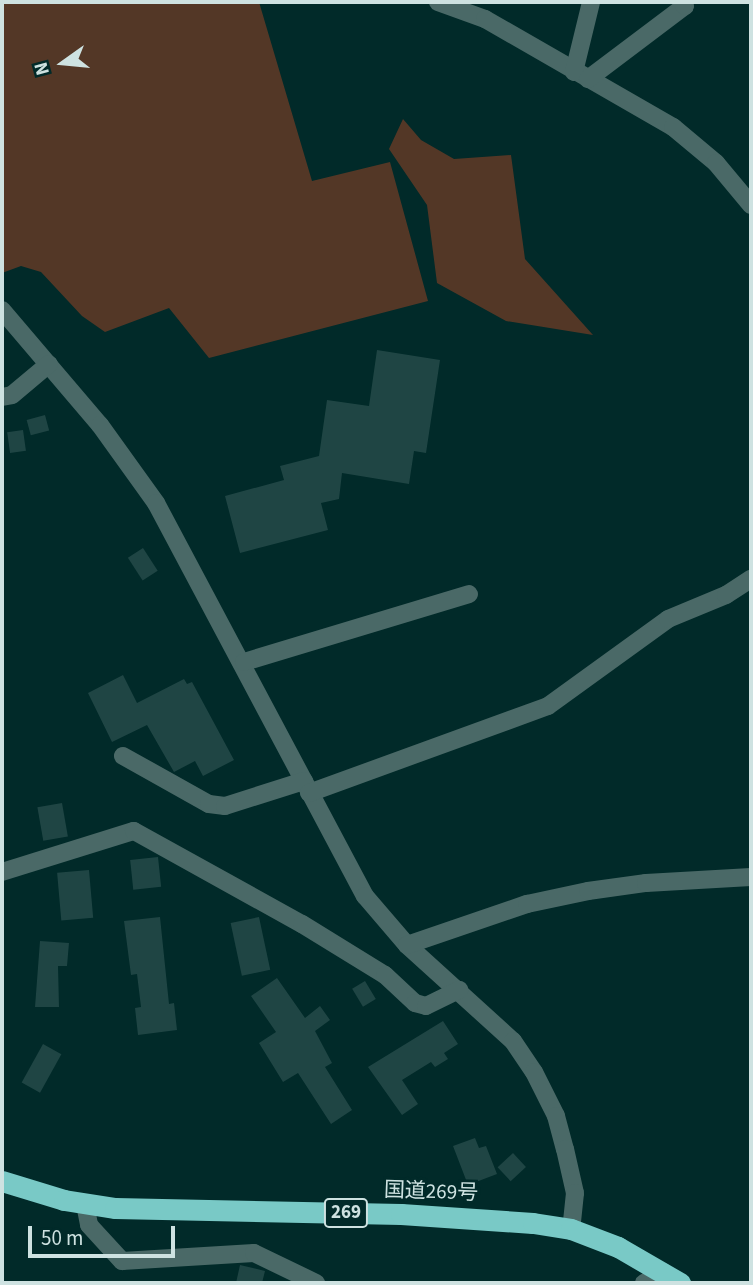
<!DOCTYPE html>
<meta charset="utf-8">
<style>
body{margin:0}
#map{position:relative;width:753px;height:1285px;overflow:hidden;background:#012a29;font-family:"Source Sans 3","Noto Sans JP",sans-serif}
div>[style]{position:absolute}
.green>*{inset:0;background:#533726}
.building>*{inset:0;background:#1f4544;transform-origin:0 0}
.minor>*{height:18px;margin:-9px;padding:0 9px;transform-origin:9px;border-radius:9px;background:#4a6967}
.highway>*{height:21px;margin:-10.5px;padding:0 10.5px;transform-origin:10.5px;border-radius:10.5px;background:#79c9c6}
span{translate:-50% -50%;white-space:nowrap;text-align:center;line-height:1.15;-webkit-text-stroke:6px #012a29;paint-order:stroke}
.shield-label span{padding:2px 5px;background:#012a29;border:2px solid;border-radius:5px;-webkit-text-stroke-width:0}
.shield-label{font-size:19px;color:#cee2e1;font-weight:700}
.street-label{font-size:21px;color:#cee2e1}
.frame{position:absolute;inset:0;border:4px solid #cee2e1;pointer-events:none}
.north{position:absolute;left:28px;top:28px;width:70px;height:70px;-webkit-text-stroke:5px #012a29;paint-order:stroke;rotate:255deg;font-size:19px;font-weight:700;line-height:28px;text-align:center;color:#cee2e1}
.north::after{content:'';display:block;margin:auto;width:24px;height:32px;background:#cee2e1;clip-path:polygon(50% 0,100% 100%,50% 72%,0 100%)}
.scale{position:absolute;left:28px;top:1226px;width:147px;height:32px;box-sizing:border-box;border:4px solid #cee2e1;border-top:0;padding-left:9px;font-size:21px;line-height:24px;white-space:nowrap;color:#cee2e1;-webkit-text-stroke:5px #012a29;paint-order:stroke}
</style>
<div id="map">
<div class="green">
<div style="clip-path:polygon(2px 2px,259px 2px,312px 181px,390px 162px,428px 301px,209px 358px,169px 308px,105px 332px,82px 316px,41px 272px,21px 266px,2px 273px)"></div>
<div style="clip-path:polygon(403px 119px,421px 140px,454px 159px,511px 155px,525px 259px,593px 335px,506px 321px,437px 283px,427px 205px,389px 149px)"></div>
</div>
<div class="building">
<div style="clip-path:polygon(377px 350px,440px 360px,426px 453px,414px 451px,409px 484px,342px 473px,339px 499px,321px 503px,328px 530px,240px 553px,225px 496px,284px 480px,280px 466px,319px 456px,327px 400px,369px 406px)"></div>
<div style="left:45px;top:415px;width:16px;height:19px;rotate:75deg"></div>
<div style="left:23px;top:430px;width:21px;height:16px;rotate:82deg"></div>
<div style="left:143px;top:548px;width:27px;height:18px;rotate:57deg"></div>
<div style="clip-path:polygon(123px 675px,137px 703px,184px 679px,187px 684px,192px 682px,234px 760px,203px 776px,195px 761px,174px 772px,147px 725px,112px 742px,88px 693px)"></div>
<div style="left:62px;top:803px;width:34px;height:25px;rotate:80deg"></div>
<div style="left:158px;top:857px;width:30px;height:28px;rotate:84deg"></div>
<div style="left:89px;top:870px;width:48px;height:32px;rotate:85deg"></div>
<div style="clip-path:polygon(160px 917px,169px 1004px,174px 1003px,177px 1030px,138px 1035px,135px 1008px,141px 1007px,137px 974px,131px 975px,124px 921px)"></div>
<div style="left:259px;top:917px;width:54px;height:29px;rotate:78deg"></div>
<div style="clip-path:polygon(40px 941px,69px 943px,67px 966px,58px 966px,59px 1007px,35px 1007px)"></div>
<div style="clip-path:polygon(277px 978px,305px 1018px,320px 1006px,330px 1020px,315px 1031px,332px 1063px,325px 1067px,352px 1110px,331px 1124px,298px 1073px,283px 1082px,259px 1043px,276px 1032px,251px 996px)"></div>
<div style="left:365px;top:981px;width:21px;height:15px;rotate:59deg"></div>
<div style="clip-path:polygon(443px 1021px,458px 1044px,444px 1053px,448px 1059px,435px 1067px,431px 1062px,402px 1080px,418px 1104px,402px 1115px,368px 1067px)"></div>
<div style="left:43px;top:1044px;width:21px;height:44px;rotate:29deg"></div>
<div style="clip-path:polygon(475px 1138px,479px 1148px,486px 1146px,497px 1174px,468px 1185px,453px 1146px)"></div>
<div style="left:513px;top:1153px;width:19px;height:21px;rotate:47deg"></div>
<div style="clip-path:polygon(240px 1265px,265px 1271px,262px 1283px,236px 1283px)"></div>
</div>
<div class="minor">
<div style="left:438px;top:2px;width:50px;rotate:19.9deg"></div>
<div style="left:485px;top:19px;width:217px;rotate:29.9deg"></div>
<div style="left:673px;top:127px;width:56px;rotate:39.9deg"></div>
<div style="left:716px;top:163px;width:55px;rotate:50.2deg"></div>
<div style="left:574px;top:72px;width:72px;rotate:-76.3deg"></div>
<div style="left:588px;top:79px;width:121px;rotate:-37deg"></div>
<div style="left:685px;top:6px;width:5px;rotate:-127deg"></div>
<div style="left:2px;top:310px;width:151px;rotate:49.6deg"></div>
<div style="left:100px;top:425px;width:96px;rotate:54.3deg"></div>
<div style="left:156px;top:503px;width:445px;rotate:62deg"></div>
<div style="left:365px;top:896px;width:65px;rotate:49.4deg"></div>
<div style="left:407px;top:945px;width:143px;rotate:42.2deg"></div>
<div style="left:513px;top:1041px;width:37px;rotate:56deg"></div>
<div style="left:534px;top:1072px;width:49px;rotate:63.4deg"></div>
<div style="left:556px;top:1116px;width:34px;rotate:75deg"></div>
<div style="left:565px;top:1149px;width:45px;rotate:77.2deg"></div>
<div style="left:575px;top:1193px;width:36px;rotate:96deg"></div>
<div style="left:2px;top:397px;width:10px;rotate:-11deg"></div>
<div style="left:12px;top:395px;width:48px;rotate:-40deg"></div>
<div style="left:244px;top:662px;width:235px;rotate:-16.8deg"></div>
<div style="left:123px;top:756px;width:98px;rotate:29.2deg"></div>
<div style="left:209px;top:804px;width:16px;rotate:7deg"></div>
<div style="left:225px;top:806px;width:83px;rotate:-17.6deg"></div>
<div style="left:309px;top:793px;width:254px;rotate:-20deg"></div>
<div style="left:548px;top:706px;width:148px;rotate:-35.9deg"></div>
<div style="left:668px;top:619px;width:63px;rotate:-22.5deg"></div>
<div style="left:726px;top:595px;width:30px;rotate:-33deg"></div>
<div style="left:2px;top:872px;width:138px;rotate:-17.3deg"></div>
<div style="left:134px;top:831px;width:192px;rotate:29deg"></div>
<div style="left:302px;top:924px;width:97px;rotate:31.6deg"></div>
<div style="left:385px;top:975px;width:41px;rotate:43deg"></div>
<div style="left:415px;top:1003px;width:11px;rotate:15deg"></div>
<div style="left:426px;top:1006px;width:37px;rotate:-26deg"></div>
<div style="left:407px;top:945px;width:127px;rotate:-18.9deg"></div>
<div style="left:527px;top:904px;width:62px;rotate:-12deg"></div>
<div style="left:588px;top:891px;width:59px;rotate:-7.9deg"></div>
<div style="left:646px;top:883px;width:105px;rotate:-3.3deg"></div>
<div style="left:85px;top:1204px;width:21px;rotate:79deg"></div>
<div style="left:89px;top:1225px;width:49px;rotate:47.5deg"></div>
<div style="left:122px;top:1261px;width:132px;rotate:-3.5deg"></div>
<div style="left:254px;top:1253px;width:69px;rotate:25.8deg"></div>
<div style="left:644px;top:1283px;width:22px;rotate:-30deg"></div>
</div>
<div class="highway">
<div style="left:2px;top:1181px;width:65px;rotate:17deg"></div>
<div style="left:64px;top:1200px;width:52px;rotate:8.9deg"></div>
<div style="left:115px;top:1208px;width:286px;rotate:1.2deg"></div>
<div style="left:401px;top:1214px;width:132px;rotate:3.9deg"></div>
<div style="left:533px;top:1223px;width:38px;rotate:9deg"></div>
<div style="left:571px;top:1229px;width:50px;rotate:21deg"></div>
<div style="left:618px;top:1247px;width:72px;rotate:30.1deg"></div>
</div>
<div class="shield-label">
<span style="left:346px;top:1213px">269</span>
</div>
<div class="street-label">
<span style="left:431px;top:1191px;rotate:2deg">国道269号</span>
</div>
<div class="frame"></div>
<div class="north">N</div>
<div class="scale">50 m</div>
</div>
